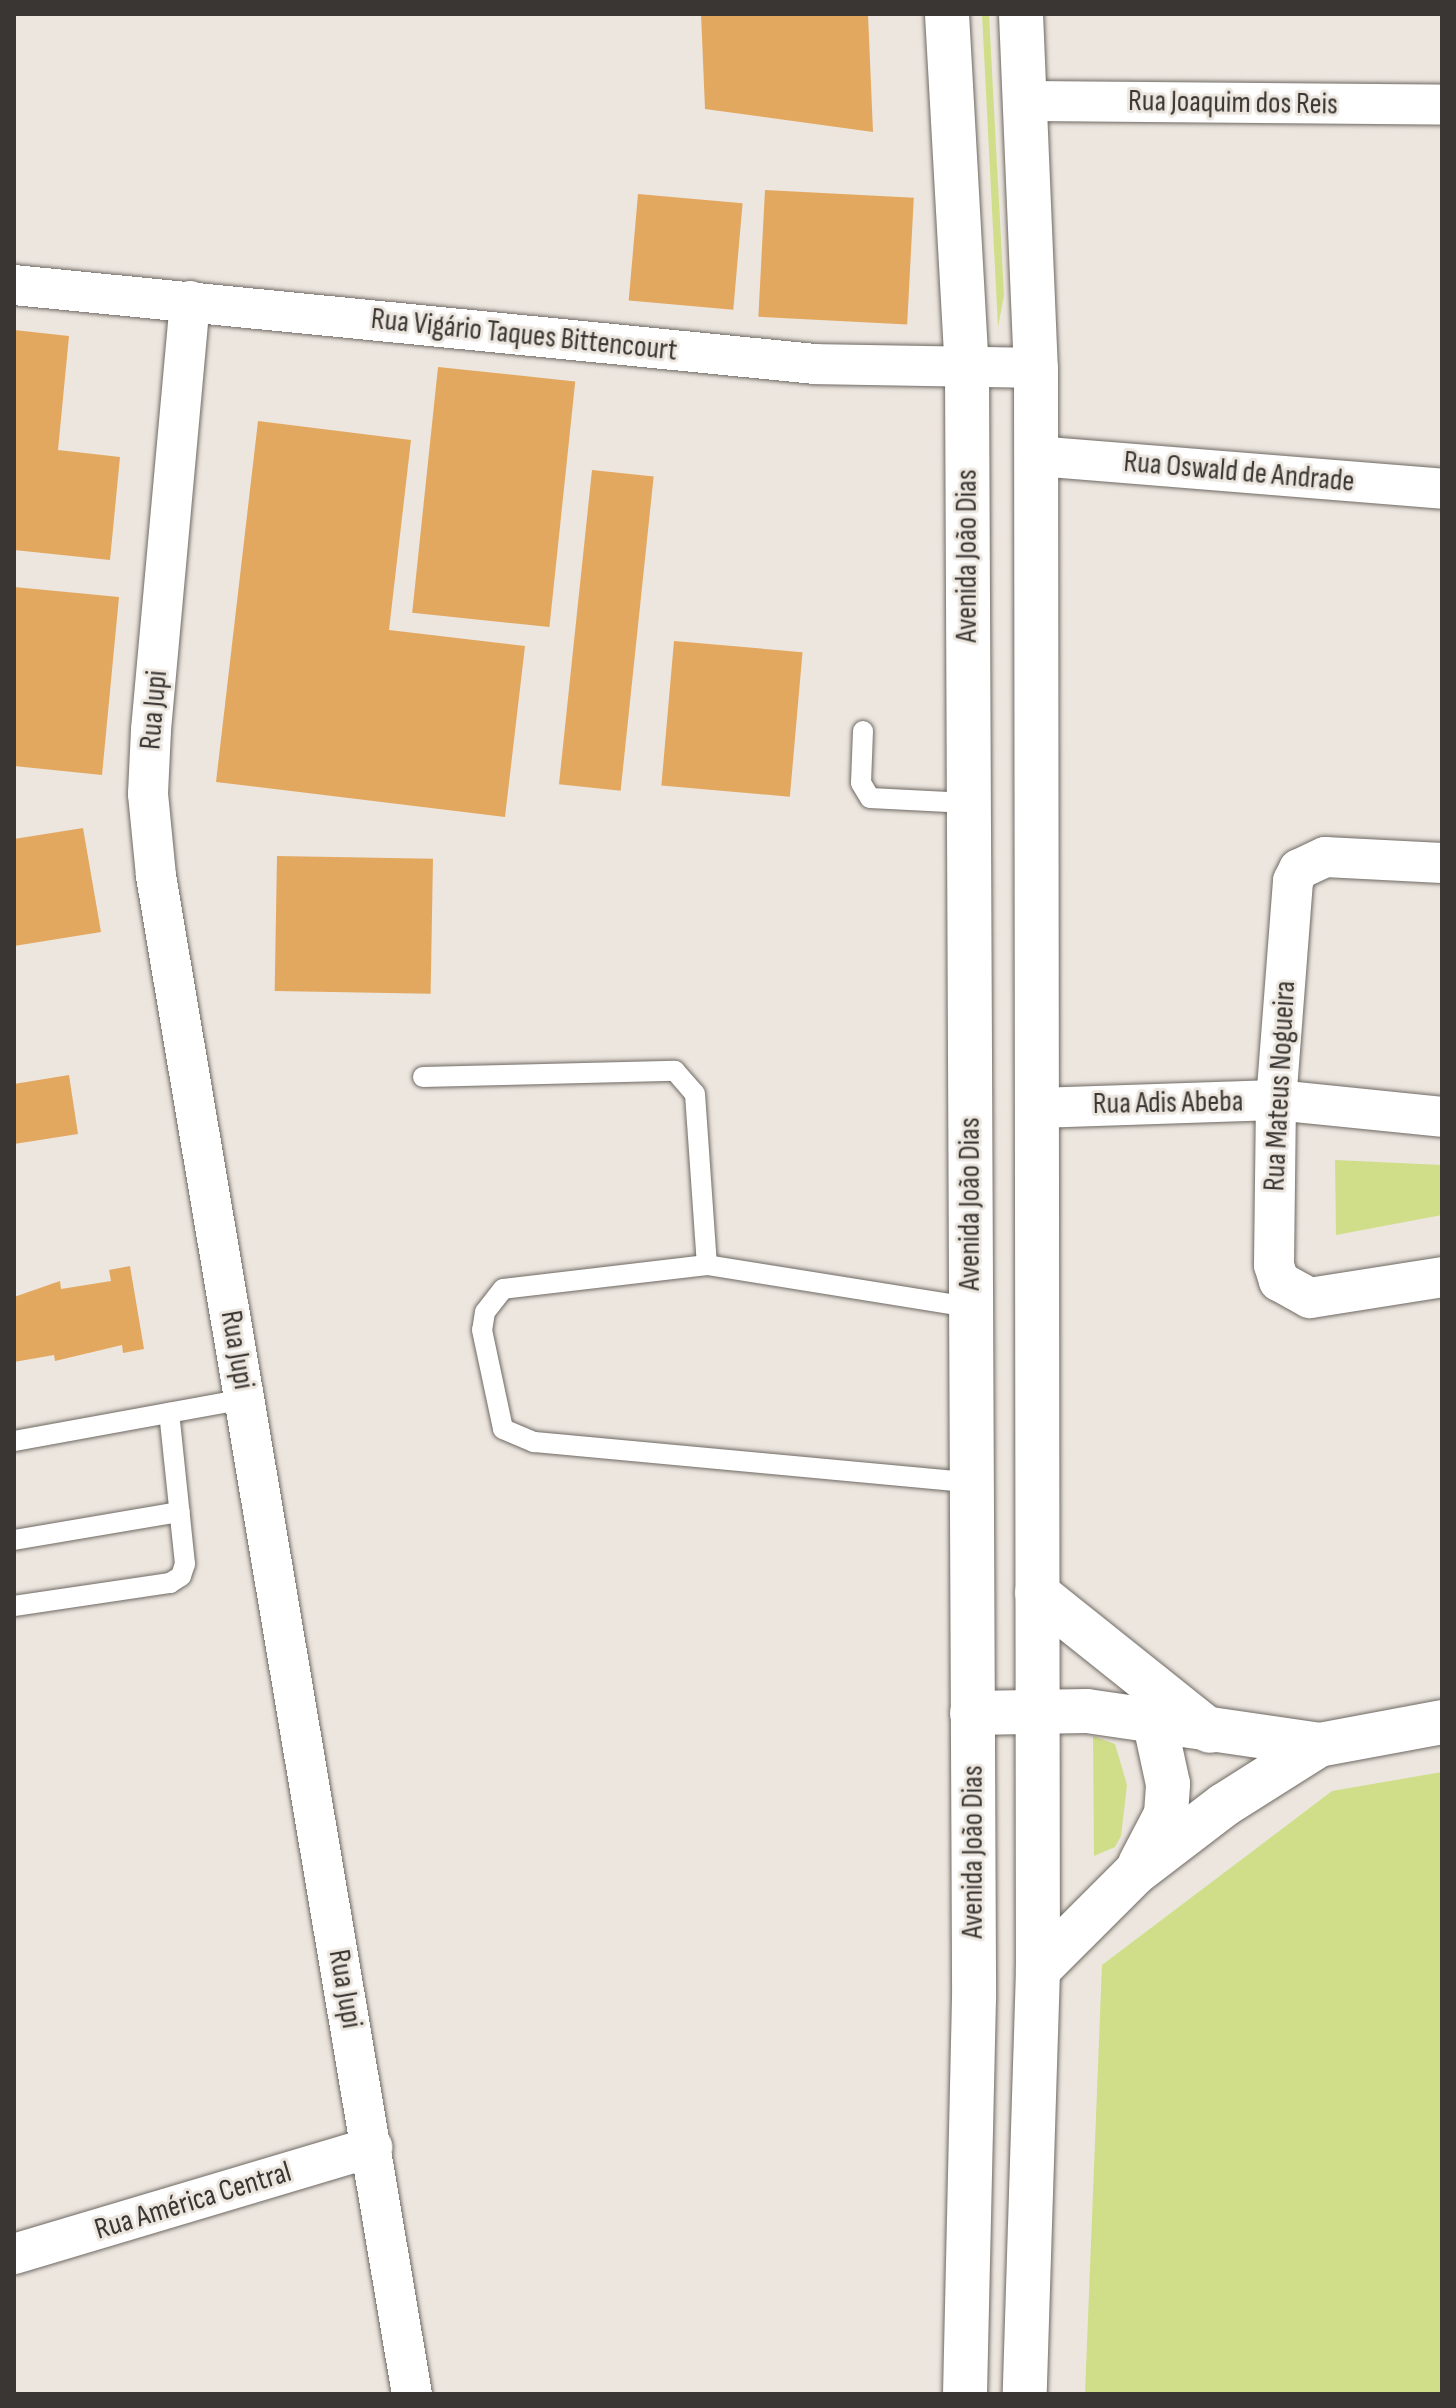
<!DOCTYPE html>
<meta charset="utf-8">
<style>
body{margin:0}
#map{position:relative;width:1456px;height:2408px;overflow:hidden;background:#ece6df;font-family:"Sofia Sans Condensed",sans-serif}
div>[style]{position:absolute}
.green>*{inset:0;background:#d0de89}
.building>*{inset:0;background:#e3a860;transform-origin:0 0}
.roads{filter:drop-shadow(0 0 2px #6f6963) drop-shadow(0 0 2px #6f6963)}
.lane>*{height:20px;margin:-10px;padding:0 10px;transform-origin:10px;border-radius:10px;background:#fff}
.street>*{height:40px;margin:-20px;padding:0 20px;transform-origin:20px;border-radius:20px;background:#fff}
.secondary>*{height:44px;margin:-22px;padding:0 22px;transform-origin:22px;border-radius:22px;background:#fff}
.primary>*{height:44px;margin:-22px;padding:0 22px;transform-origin:22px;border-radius:22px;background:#fff}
span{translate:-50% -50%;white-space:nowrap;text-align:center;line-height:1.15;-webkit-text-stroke:6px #ece6df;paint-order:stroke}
.street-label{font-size:30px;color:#393633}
.frame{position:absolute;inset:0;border:16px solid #393633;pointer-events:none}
</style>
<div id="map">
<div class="green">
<div style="clip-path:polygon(982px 14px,989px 14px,993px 90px,1004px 296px,998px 327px)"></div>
<div style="clip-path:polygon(1335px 1160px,1442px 1165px,1442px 1215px,1336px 1235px)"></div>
<div style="clip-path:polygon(1093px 1736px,1115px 1744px,1127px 1785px,1121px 1836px,1115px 1847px,1094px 1856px)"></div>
<div style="clip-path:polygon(1442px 1772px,1442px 2394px,1085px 2394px,1102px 1965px,1332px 1791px)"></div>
</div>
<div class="building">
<div style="clip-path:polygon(701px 14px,868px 14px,873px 132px,705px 109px)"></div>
<div style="left:765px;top:190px;width:149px;height:127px;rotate:3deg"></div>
<div style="left:638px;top:194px;width:105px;height:107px;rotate:5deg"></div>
<div style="clip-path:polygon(14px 330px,69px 336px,58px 450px,120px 457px,110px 560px,14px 550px)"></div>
<div style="left:438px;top:367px;width:138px;height:247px;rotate:6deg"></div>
<div style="clip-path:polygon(258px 421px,411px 440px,389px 630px,525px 646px,505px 817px,216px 782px)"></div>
<div style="left:592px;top:470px;width:62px;height:316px;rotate:6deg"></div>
<div style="clip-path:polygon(14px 587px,119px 597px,102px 775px,14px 766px)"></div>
<div style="left:674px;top:641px;width:129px;height:145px;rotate:5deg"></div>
<div style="clip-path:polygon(83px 828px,101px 932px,14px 946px,14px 839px)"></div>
<div style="left:277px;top:856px;width:156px;height:135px;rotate:1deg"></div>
<div style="clip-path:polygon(69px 1075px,78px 1134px,14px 1144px,14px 1084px)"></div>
<div style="clip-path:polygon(130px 1266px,144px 1349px,123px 1353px,122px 1345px,55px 1361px,54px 1355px,14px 1362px,14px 1297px,60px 1281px,61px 1289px,111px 1281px,109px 1270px)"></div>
</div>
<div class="roads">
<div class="lane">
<div style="left:863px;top:731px;width:52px;rotate:92.2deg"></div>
<div style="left:861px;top:783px;width:17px;rotate:59deg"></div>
<div style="left:870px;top:798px;width:98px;rotate:2.9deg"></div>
<div style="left:423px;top:1077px;width:252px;rotate:-1.4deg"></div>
<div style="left:675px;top:1071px;width:30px;rotate:49deg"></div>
<div style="left:695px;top:1094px;width:171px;rotate:86deg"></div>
<div style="left:707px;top:1265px;width:266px;rotate:9.1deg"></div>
<div style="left:707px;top:1265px;width:205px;rotate:173.3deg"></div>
<div style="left:503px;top:1289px;width:29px;rotate:128deg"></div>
<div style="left:485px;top:1312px;width:18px;rotate:99deg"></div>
<div style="left:482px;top:1330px;width:101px;rotate:78deg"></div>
<div style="left:503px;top:1429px;width:34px;rotate:23deg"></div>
<div style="left:534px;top:1442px;width:440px;rotate:5.3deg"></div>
<div style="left:14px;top:1441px;width:235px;rotate:-10.3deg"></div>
<div style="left:14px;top:1540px;width:168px;rotate:-9.6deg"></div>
<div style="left:14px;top:1606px;width:158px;rotate:-8.4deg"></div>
<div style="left:170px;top:1583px;width:13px;rotate:-32deg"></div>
<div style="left:181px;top:1576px;width:13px;rotate:-72deg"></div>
<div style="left:185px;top:1564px;width:152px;rotate:-96deg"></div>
</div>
<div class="street">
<div style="left:1023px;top:101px;width:419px;rotate:0.5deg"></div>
<div style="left:14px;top:285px;width:805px;rotate:5.63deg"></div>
<div style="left:815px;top:364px;width:221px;rotate:1deg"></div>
<div style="left:190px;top:301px;width:431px;rotate:95.2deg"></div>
<div style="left:151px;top:730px;width:64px;rotate:92.7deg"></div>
<div style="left:148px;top:794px;width:82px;rotate:84.4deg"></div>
<div style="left:156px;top:876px;width:1539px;rotate:80.43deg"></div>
<div style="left:1036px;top:456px;width:407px;rotate:4.6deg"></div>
<div style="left:1442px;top:863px;width:117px;rotate:-177.1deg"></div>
<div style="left:1325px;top:857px;width:29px;rotate:155deg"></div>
<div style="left:1299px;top:869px;width:13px;rotate:117deg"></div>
<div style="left:1293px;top:881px;width:220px;rotate:94.4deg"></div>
<div style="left:1276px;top:1100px;width:165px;rotate:90.7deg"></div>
<div style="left:1274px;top:1265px;width:17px;rotate:73deg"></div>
<div style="left:1279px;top:1281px;width:35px;rotate:29deg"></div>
<div style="left:1310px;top:1298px;width:134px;rotate:-9deg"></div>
<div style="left:1037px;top:1108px;width:239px;rotate:-1.9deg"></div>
<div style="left:1276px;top:1100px;width:167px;rotate:5.8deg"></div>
<div style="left:14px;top:2254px;width:374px;rotate:-16.6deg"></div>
</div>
<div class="secondary">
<div style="left:972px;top:1713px;width:115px;rotate:-1deg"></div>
<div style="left:1087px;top:1711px;width:234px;rotate:8.3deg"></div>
<div style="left:1319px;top:1745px;width:125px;rotate:-10.6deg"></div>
<div style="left:1140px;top:1864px;width:56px;rotate:-62.5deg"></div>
<div style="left:1166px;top:1814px;width:30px;rotate:-86deg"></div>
<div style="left:1168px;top:1784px;width:66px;rotate:-102.2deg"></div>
<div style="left:1038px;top:1970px;width:137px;rotate:-45deg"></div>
<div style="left:1135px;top:1873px;width:112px;rotate:-37.4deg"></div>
<div style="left:1224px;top:1805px;width:112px;rotate:-32.3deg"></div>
</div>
<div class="primary">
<div style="left:947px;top:14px;width:356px;rotate:86.8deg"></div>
<div style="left:967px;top:369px;width:1629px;rotate:89.75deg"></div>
<div style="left:974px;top:1998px;width:396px;rotate:91.3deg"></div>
<div style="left:1021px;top:14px;width:354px;rotate:87.6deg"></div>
<div style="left:1036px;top:368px;width:832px;rotate:89.93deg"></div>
<div style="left:1037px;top:1200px;width:770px;rotate:89.93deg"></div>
<div style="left:1038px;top:1970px;width:424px;rotate:91.8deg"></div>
<div style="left:1037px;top:1593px;width:221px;rotate:38.6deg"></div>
</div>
</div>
<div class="street-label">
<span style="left:1233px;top:103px;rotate:1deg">Rua Joaquim dos Reis</span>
<span style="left:524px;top:335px;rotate:6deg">Rua Vigário Taques Bittencourt</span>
<span style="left:1239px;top:472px;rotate:5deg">Rua Oswald de Andrade</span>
<span style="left:967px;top:556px;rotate:-90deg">Avenida João Dias</span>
<span style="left:154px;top:710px;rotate:-85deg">Rua Jupi</span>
<span style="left:1280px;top:1086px;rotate:-87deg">Rua Mateus Nogueira</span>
<span style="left:1168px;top:1103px;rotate:-1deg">Rua Adis Abeba</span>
<span style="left:970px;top:1204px;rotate:-90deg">Avenida João Dias</span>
<span style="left:237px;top:1350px;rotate:80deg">Rua Jupi</span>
<span style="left:973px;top:1852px;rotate:-90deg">Avenida João Dias</span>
<span style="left:345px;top:1989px;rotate:80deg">Rua Jupi</span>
<span style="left:193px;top:2201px;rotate:-17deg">Rua América Central</span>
</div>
<div class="frame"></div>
</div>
